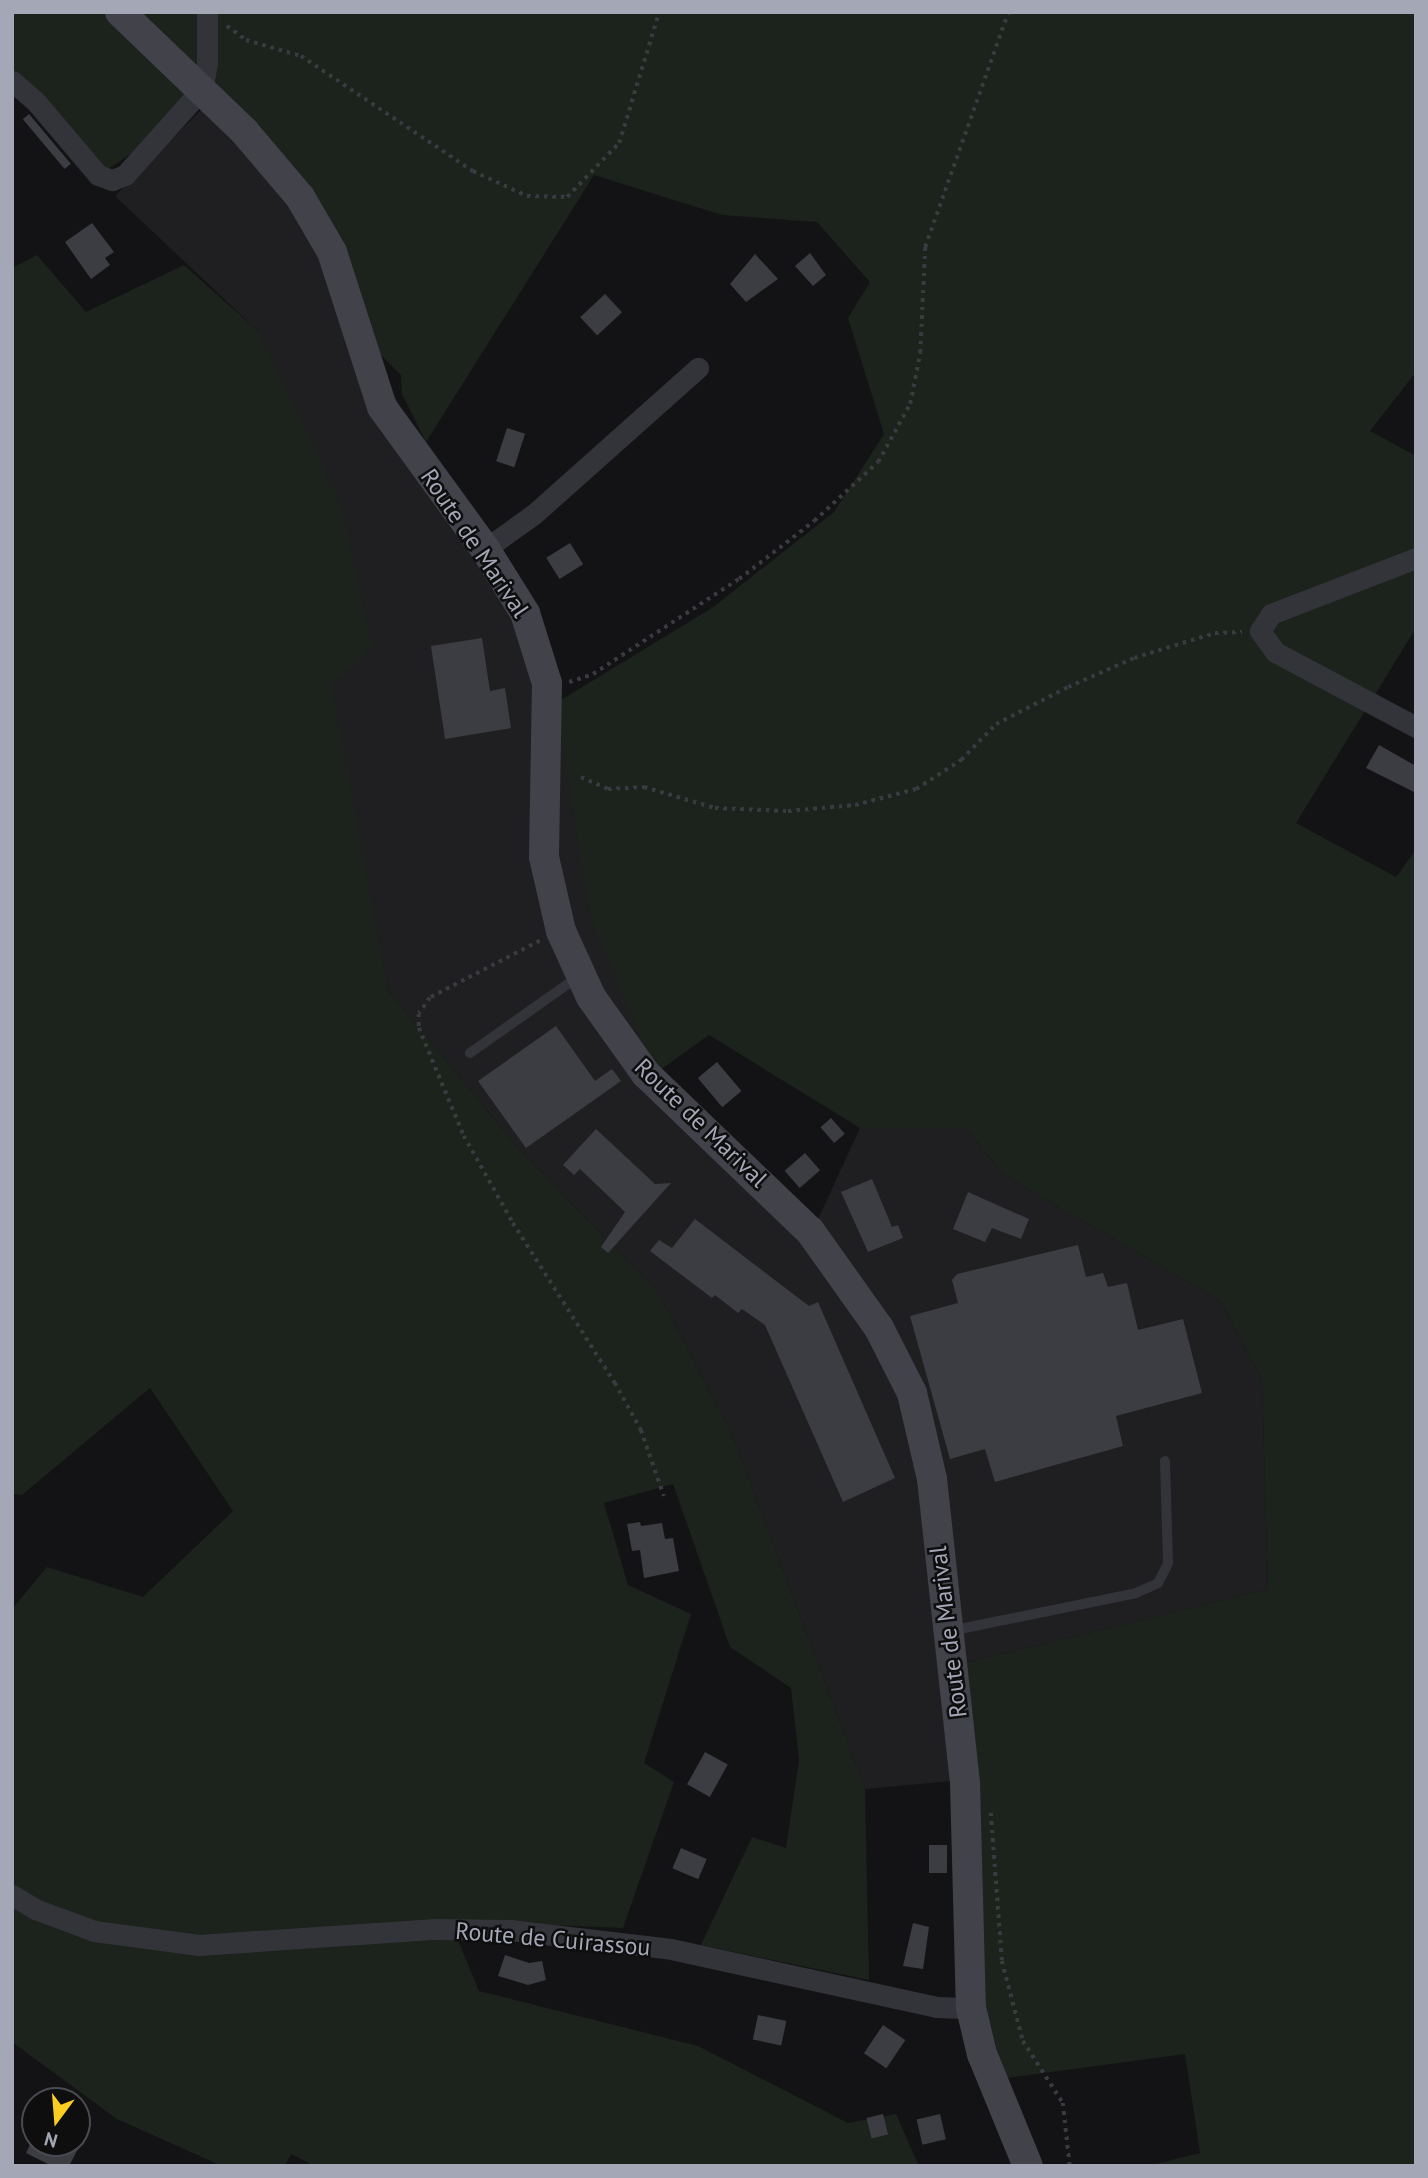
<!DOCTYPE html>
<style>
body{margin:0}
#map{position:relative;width:1428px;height:2178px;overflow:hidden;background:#131315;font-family:"PT Sans",sans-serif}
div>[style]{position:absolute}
.built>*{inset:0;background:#1f1f22}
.green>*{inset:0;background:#1b231c}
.building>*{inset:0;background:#3c3d42;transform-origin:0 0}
.path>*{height:3.5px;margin-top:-1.75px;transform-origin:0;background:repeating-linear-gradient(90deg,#393b41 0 3.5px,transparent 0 8.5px)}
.lane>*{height:10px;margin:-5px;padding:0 5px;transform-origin:5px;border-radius:5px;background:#33343a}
.street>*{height:21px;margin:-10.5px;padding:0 10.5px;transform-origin:10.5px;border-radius:10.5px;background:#33343a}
.secondary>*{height:30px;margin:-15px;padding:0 15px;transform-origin:15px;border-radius:15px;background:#41424a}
span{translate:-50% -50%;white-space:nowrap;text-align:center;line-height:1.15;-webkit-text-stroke:5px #0e0e0f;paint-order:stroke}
.street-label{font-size:24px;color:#a3a7b6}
.frame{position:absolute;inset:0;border:14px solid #a3a7b6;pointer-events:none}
.north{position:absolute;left:21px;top:2087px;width:70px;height:70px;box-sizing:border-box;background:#0e0e0f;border:2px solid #4a4b52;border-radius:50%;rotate:196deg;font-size:19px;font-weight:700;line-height:28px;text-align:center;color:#a3a7b6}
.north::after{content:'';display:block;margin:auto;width:24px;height:32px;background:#fecd21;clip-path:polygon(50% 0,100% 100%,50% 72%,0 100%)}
</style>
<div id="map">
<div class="built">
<div style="clip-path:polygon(216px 95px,262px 140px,408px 422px,530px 605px,656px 1073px,814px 1228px,860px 1128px,966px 1128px,1004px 1175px,1221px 1301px,1262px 1380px,1268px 1589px,961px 1664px,974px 1779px,865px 1789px,731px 1432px,658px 1292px,517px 1147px,388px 990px,259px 332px,115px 196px)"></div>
</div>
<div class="green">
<div style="clip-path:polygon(12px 12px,1416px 12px,1416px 372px,1370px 431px,1416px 456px,1416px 628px,1296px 823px,1396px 877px,1416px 850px,1416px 2166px,1148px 2166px,1200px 2153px,1185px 2054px,992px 2080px,978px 2051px,961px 1664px,1268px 1589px,1262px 1380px,1221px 1301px,1004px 1175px,966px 1128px,860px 1128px,709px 1035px,656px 1073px,590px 915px,556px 703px,712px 608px,834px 512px,884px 434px,848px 318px,870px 282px,817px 222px,722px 215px,594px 175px,426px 442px,402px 394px,401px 375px,372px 346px,350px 274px,216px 95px,107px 170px,12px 70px)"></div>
<div style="clip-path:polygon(37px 255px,86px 312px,184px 265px,259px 332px,341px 506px,372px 647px,331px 684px,388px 990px,517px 1147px,658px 1292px,731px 1432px,865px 1789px,869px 1980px,701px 1945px,752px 1837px,786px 1848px,799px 1760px,791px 1688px,730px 1647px,673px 1484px,604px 1503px,628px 1585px,691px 1614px,644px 1763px,674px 1782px,623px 1928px,450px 1921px,479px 1991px,698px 2046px,848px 2123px,896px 2114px,919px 2166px,315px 2166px,291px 2154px,285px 2166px,222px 2166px,117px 2119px,12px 2042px,12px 1609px,47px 1567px,143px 1597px,233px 1511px,150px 1388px,22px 1495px,12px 1494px,12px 268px)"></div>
</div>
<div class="building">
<div style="left:29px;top:114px;width:65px;height:8px;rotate:50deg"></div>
<div style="clip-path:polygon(92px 223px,114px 252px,105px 258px,110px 265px,91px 279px,65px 242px)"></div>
<div style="clip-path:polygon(810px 253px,826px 275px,813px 286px,795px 266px)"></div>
<div style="clip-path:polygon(755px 254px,778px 279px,746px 302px,730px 284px)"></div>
<div style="left:605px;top:294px;width:25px;height:34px;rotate:47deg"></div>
<div style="left:507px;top:428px;width:19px;height:35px;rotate:18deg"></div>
<div style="left:570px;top:543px;width:25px;height:28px;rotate:58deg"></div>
<div style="clip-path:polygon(482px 638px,490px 691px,505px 688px,511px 728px,445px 739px,431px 646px)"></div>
<div style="clip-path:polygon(1379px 745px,1416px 766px,1416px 793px,1366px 768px)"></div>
<div style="clip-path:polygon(556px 1026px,595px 1081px,612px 1069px,621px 1081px,526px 1148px,478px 1081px)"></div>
<div style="left:717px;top:1062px;width:38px;height:25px;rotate:50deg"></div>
<div style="left:831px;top:1118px;width:21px;height:14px;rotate:49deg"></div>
<div style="clip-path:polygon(596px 1129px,655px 1184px,671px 1183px,608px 1253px,601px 1247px,625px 1212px,580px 1169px,574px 1175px,563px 1165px)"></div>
<div style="left:805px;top:1153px;width:23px;height:27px;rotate:49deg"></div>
<div style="clip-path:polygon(872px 1179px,892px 1227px,898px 1225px,903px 1238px,868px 1252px,841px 1192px)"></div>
<div style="clip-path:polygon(968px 1192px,1029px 1219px,1021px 1239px,992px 1228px,985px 1242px,953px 1229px)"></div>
<div style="clip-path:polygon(695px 1219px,809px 1306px,818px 1302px,895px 1478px,843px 1502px,765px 1325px,742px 1309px,738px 1313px,715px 1295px,712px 1298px,650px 1251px,659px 1240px,672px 1248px)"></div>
<div style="clip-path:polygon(1078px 1245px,1086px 1277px,1103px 1273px,1108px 1287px,1127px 1283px,1138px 1330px,1183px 1319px,1202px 1393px,1116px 1416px,1123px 1446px,995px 1482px,985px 1449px,950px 1459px,910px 1316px,958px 1303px,952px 1280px,957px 1274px)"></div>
<div style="clip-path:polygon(640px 1522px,641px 1526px,662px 1523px,665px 1539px,673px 1538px,679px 1571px,644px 1578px,640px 1550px,632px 1551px,627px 1524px)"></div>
<div style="left:705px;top:1752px;width:26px;height:37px;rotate:29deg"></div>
<div style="left:929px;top:1845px;width:18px;height:28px"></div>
<div style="left:681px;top:1848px;width:28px;height:22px;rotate:23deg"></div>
<div style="clip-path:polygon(913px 1923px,929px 1927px,923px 1969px,903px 1966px)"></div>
<div style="clip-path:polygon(505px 1955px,529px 1963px,542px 1961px,546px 1980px,528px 1985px,498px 1976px)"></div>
<div style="left:758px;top:2015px;width:29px;height:25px;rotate:12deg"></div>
<div style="left:883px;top:2025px;width:27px;height:34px;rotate:34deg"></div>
<div style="left:883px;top:2114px;width:21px;height:17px;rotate:76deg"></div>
<div style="left:940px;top:2114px;width:26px;height:24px;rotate:77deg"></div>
<div style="clip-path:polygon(31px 2143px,81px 2143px,69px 2166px,52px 2166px,26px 2153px)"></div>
</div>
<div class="path">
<div style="left:227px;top:26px;width:24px;rotate:36deg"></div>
<div style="left:246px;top:40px;width:57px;rotate:16.2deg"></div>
<div style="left:301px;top:56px;width:207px;rotate:33.8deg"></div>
<div style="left:473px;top:171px;width:60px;rotate:24.8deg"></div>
<div style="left:527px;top:196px;width:40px;rotate:1.4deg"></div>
<div style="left:567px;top:197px;width:75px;rotate:-46.1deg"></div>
<div style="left:619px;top:143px;width:137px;rotate:-73deg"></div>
<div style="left:569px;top:682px;width:25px;rotate:-18deg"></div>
<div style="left:593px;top:674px;width:174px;rotate:-33.1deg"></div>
<div style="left:739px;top:579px;width:95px;rotate:-37.7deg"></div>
<div style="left:814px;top:521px;width:87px;rotate:-42.7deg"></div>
<div style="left:878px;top:462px;width:66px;rotate:-61.1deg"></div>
<div style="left:910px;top:404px;width:52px;rotate:-78.9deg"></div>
<div style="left:920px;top:353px;width:106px;rotate:-87.3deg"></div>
<div style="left:925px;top:247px;width:249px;rotate:-70.5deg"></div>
<div style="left:581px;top:777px;width:30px;rotate:24deg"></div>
<div style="left:608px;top:789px;width:36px;rotate:-3deg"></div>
<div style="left:644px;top:787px;width:74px;rotate:16.5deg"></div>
<div style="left:715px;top:808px;width:73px;rotate:2.4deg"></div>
<div style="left:788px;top:811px;width:67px;rotate:-5.1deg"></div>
<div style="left:855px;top:805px;width:63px;rotate:-14.7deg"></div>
<div style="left:916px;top:789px;width:54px;rotate:-32.8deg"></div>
<div style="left:961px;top:760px;width:50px;rotate:-45.8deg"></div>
<div style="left:996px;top:724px;width:81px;rotate:-27.2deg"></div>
<div style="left:1068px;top:687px;width:72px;rotate:-23.7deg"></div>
<div style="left:1134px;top:658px;width:85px;rotate:-17.2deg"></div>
<div style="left:1215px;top:633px;width:27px;rotate:-2deg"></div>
<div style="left:540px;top:941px;width:124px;rotate:152.6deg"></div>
<div style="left:430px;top:998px;width:19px;rotate:125deg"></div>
<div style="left:419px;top:1014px;width:14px;rotate:90deg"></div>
<div style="left:419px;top:1028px;width:117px;rotate:67.4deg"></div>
<div style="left:464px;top:1136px;width:100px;rotate:60.6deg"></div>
<div style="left:513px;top:1223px;width:190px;rotate:57.5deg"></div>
<div style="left:615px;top:1383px;width:54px;rotate:61deg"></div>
<div style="left:641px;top:1430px;width:70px;rotate:70.8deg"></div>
<div style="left:991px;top:1813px;width:148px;rotate:85.7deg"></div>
<div style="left:1002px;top:1961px;width:83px;rotate:75.3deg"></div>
<div style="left:1023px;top:2041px;width:74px;rotate:57.2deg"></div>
<div style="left:1063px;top:2103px;width:63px;rotate:83.7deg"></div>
</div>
<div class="lane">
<div style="left:470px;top:1053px;width:133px;rotate:-35.2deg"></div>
<div style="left:950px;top:1631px;width:190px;rotate:-11.5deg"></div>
<div style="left:1136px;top:1593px;width:24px;rotate:-24deg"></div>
<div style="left:1158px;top:1583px;width:22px;rotate:-63deg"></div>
<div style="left:1168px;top:1563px;width:102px;rotate:-91.7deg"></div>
</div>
<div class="street">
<div style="left:12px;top:81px;width:33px;rotate:41deg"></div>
<div style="left:37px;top:103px;width:94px;rotate:49.7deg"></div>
<div style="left:98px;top:175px;width:15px;rotate:20deg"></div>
<div style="left:112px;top:180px;width:14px;rotate:-21deg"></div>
<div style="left:125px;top:175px;width:115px;rotate:-48.2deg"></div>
<div style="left:202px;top:89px;width:26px;rotate:-79deg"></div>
<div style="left:207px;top:63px;width:51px;rotate:-90deg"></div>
<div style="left:485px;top:549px;width:60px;rotate:-35.5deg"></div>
<div style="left:534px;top:514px;width:220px;rotate:-41.7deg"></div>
<div style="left:1416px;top:558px;width:155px;rotate:158.9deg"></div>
<div style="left:1271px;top:614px;width:20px;rotate:123deg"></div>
<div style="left:1260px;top:631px;width:26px;rotate:54deg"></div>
<div style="left:1275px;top:652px;width:160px;rotate:28deg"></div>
<div style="left:12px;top:1895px;width:27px;rotate:31deg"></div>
<div style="left:35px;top:1909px;width:63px;rotate:20.4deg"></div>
<div style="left:94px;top:1931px;width:106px;rotate:7.6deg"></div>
<div style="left:199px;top:1945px;width:237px;rotate:-3.9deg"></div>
<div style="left:435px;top:1929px;width:75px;rotate:0.8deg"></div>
<div style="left:510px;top:1930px;width:162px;rotate:6.7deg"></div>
<div style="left:671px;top:1949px;width:271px;rotate:12.3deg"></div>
<div style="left:936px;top:2007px;width:35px;rotate:2deg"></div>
</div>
<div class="secondary">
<div style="left:120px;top:12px;width:172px;rotate:43.8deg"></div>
<div style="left:244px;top:131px;width:87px;rotate:49.7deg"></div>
<div style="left:300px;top:197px;width:64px;rotate:59.8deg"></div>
<div style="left:332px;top:252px;width:163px;rotate:72.1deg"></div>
<div style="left:382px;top:407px;width:175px;rotate:54deg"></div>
<div style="left:485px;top:549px;width:75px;rotate:58deg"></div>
<div style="left:525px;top:613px;width:73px;rotate:72.6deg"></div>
<div style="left:547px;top:683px;width:174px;rotate:91deg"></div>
<div style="left:544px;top:857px;width:76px;rotate:77.1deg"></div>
<div style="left:561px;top:931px;width:72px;rotate:65.6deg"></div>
<div style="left:591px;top:997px;width:95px;rotate:54.5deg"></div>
<div style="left:646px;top:1074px;width:227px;rotate:43.8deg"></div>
<div style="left:810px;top:1231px;width:119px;rotate:54.6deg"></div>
<div style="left:879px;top:1328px;width:73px;rotate:63.1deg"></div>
<div style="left:912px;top:1393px;width:88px;rotate:76.9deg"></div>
<div style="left:932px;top:1479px;width:306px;rotate:83.8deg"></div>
<div style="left:965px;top:1783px;width:225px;rotate:88.5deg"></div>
<div style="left:971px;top:2008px;width:47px;rotate:76.6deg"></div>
<div style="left:982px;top:2054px;width:121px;rotate:67.7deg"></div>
</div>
<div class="street-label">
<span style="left:475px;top:543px;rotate:56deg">Route de Marival</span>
<span style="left:701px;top:1123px;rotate:44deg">Route de Marival</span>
<span style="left:948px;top:1632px;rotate:-97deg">Route de Marival</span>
<span style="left:553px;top:1939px;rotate:5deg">Route de Cuirassou</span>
</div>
<div class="frame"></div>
<div class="north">N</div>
</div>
